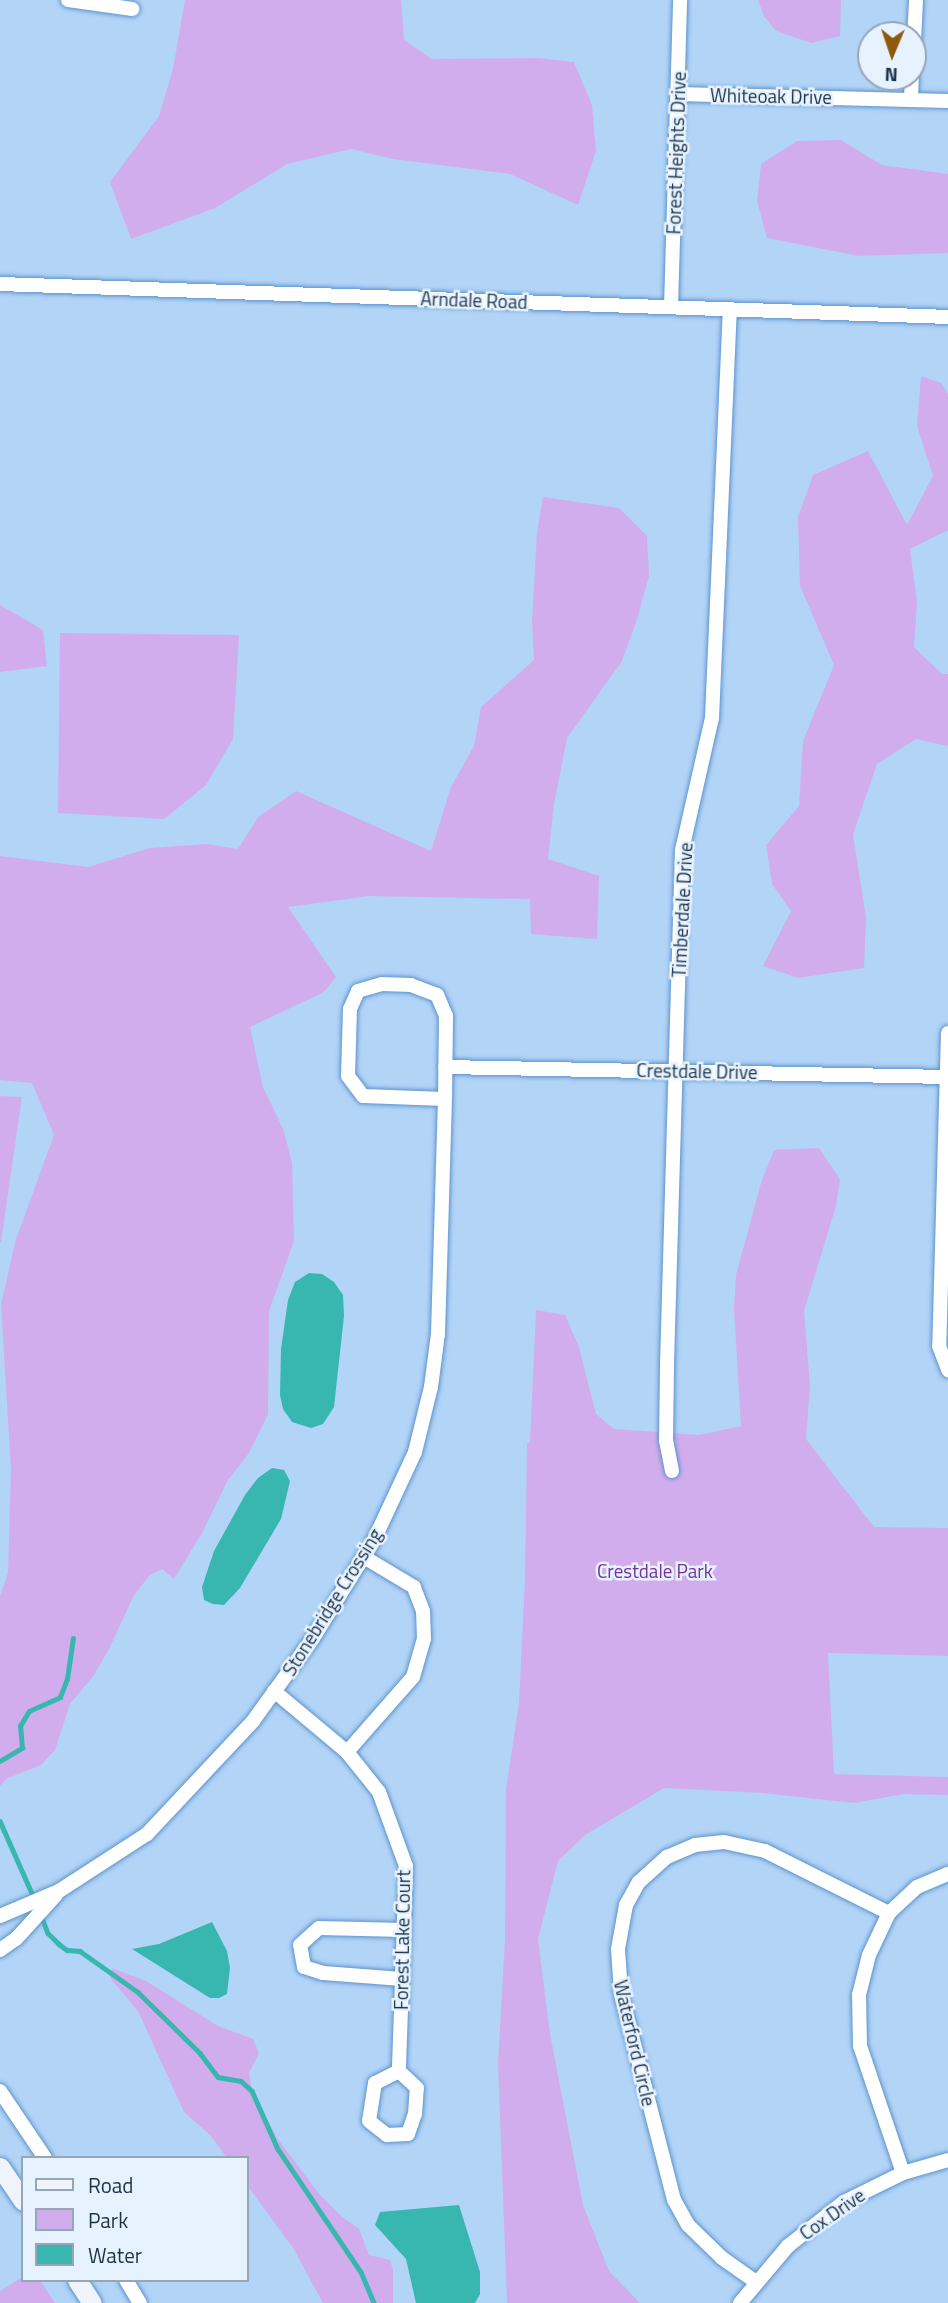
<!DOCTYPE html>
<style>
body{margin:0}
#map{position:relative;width:948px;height:2303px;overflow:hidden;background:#b2d4f7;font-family:"Titillium Web",sans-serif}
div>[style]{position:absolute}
.green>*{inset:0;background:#d2adee}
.water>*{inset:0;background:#38b7b1}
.stream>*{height:4.5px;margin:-2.25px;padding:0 2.25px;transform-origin:2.25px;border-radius:2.25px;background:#38b7b1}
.roads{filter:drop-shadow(0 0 2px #5d94cc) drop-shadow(0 0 2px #5d94cc)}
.minor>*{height:14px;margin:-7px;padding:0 7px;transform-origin:7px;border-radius:7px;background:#fff}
.secondary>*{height:19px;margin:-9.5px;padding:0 9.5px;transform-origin:9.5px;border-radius:9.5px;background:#eef4f9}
span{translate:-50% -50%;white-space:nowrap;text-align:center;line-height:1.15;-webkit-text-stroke:5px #e7f2ff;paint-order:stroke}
.street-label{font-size:19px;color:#1c334a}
.park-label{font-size:19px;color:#73329a}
.legend{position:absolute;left:21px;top:2156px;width:228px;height:126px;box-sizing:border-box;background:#e7f2ff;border:2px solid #96a6b7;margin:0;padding:9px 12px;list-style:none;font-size:21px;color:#1c334a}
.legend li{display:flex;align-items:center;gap:14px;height:35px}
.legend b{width:35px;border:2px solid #96a6b7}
.north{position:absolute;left:857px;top:21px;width:70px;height:70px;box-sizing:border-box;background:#e7f2ff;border:2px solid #96a6b7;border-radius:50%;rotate:182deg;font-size:19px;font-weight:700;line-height:28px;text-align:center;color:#1c334a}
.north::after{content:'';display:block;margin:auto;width:24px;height:32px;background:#8f5b0b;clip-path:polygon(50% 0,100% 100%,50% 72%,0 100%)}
</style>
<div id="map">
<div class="green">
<div style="clip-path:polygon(185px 0,401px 0,404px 40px,432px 59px,539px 58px,574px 62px,592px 105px,596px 151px,578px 205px,510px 174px,393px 159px,351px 149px,287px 164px,215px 208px,131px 239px,110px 182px,159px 116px,173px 69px)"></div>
<div style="clip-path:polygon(758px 0,841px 0,840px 36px,811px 43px,776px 31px,764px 16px)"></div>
<div style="clip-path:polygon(841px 140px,882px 165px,948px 174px,948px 253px,859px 256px,767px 238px,757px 201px,761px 164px,797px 141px)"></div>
<div style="clip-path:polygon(921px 376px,941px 383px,948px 394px,948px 530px,910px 549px,917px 602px,914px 647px,942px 674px,948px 674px,948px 746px,916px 739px,877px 764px,853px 834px,866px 917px,864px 968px,798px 978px,763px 966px,791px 911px,772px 884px,766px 845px,799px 806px,803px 741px,834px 665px,800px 586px,798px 517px,813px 475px,868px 451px,907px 525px,933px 476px,917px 426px)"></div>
<div style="clip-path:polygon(543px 497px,619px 508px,647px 536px,649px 576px,637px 619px,622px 661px,567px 738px,554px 804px,548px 859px,599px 876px,597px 939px,531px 934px,530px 899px,369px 896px,288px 907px,336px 977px,324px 992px,250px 1027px,263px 1087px,284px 1131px,292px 1163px,294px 1241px,269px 1311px,268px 1414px,249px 1453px,228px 1480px,202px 1533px,174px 1579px,162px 1569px,150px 1575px,134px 1595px,109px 1649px,94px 1675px,70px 1704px,55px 1750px,41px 1765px,6px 1779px,0 1786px,0 1596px,8px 1573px,11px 1469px,1px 1304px,16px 1239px,54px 1135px,32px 1083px,0 1080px,0 856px,88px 867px,150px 848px,207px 844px,238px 849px,258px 817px,296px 791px,431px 851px,451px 787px,474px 746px,481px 707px,534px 660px,532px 621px,537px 533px)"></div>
<div style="clip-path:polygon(0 605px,43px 630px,47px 666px,0 672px)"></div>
<div style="clip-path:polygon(60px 633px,239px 635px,233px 739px,206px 785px,164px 819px,58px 813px)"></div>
<div style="clip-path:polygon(0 1096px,22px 1097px,1px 1242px,0 1242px)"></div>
<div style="clip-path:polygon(819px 1148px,840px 1179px,836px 1206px,804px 1311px,810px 1386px,806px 1439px,874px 1527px,948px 1528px,948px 1656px,828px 1653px,834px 1774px,948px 1777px,948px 1795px,904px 1794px,854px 1803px,763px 1793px,664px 1788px,585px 1835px,558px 1861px,538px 1939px,550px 2034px,583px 2205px,609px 2271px,640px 2303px,507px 2303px,498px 2063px,505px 1940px,506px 1789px,519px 1703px,525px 1580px,527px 1443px,530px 1443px,536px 1310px,565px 1315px,579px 1347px,596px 1414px,614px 1429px,699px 1435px,741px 1426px,734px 1309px,736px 1275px,761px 1183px,774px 1150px)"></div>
<div style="clip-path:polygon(112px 1968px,146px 1981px,218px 2026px,253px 2039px,259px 2053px,249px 2073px,252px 2091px,277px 2138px,320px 2195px,341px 2216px,359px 2229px,369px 2255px,390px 2260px,393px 2270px,393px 2303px,323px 2303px,293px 2248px,247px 2185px,247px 2158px,227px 2158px,211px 2136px,184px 2112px,138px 2011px,110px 1978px)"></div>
<div style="clip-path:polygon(23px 2277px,23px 2280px,40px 2280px,55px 2303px,0 2303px,0 2291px)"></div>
</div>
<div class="water">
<div style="clip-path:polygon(309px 1273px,322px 1274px,334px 1282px,343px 1295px,344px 1316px,334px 1407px,323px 1424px,311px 1428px,292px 1422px,283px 1409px,280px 1395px,281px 1349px,288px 1300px,295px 1282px)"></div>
<div style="clip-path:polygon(272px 1468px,284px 1470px,290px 1481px,281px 1519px,240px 1588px,224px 1605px,213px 1604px,204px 1600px,202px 1587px,214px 1551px,245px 1495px,258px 1478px)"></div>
<div style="clip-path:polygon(212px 1922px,227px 1951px,230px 1968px,227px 1994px,219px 1998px,210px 1998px,132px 1949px,159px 1944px)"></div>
<div style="clip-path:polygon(459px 2205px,480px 2272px,480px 2294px,475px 2303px,416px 2303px,406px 2259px,375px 2225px,380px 2212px)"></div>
</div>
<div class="stream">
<div style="left:0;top:1761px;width:26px;rotate:-31deg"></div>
<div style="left:22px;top:1748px;width:22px;rotate:-95deg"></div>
<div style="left:20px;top:1726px;width:17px;rotate:-59deg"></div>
<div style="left:29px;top:1711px;width:34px;rotate:-24deg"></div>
<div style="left:60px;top:1697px;width:19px;rotate:-69deg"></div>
<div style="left:67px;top:1679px;width:41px;rotate:-81.7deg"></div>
<div style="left:0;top:1821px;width:86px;rotate:66.1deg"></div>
<div style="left:41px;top:1915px;width:19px;rotate:69deg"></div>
<div style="left:48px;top:1933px;width:16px;rotate:45deg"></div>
<div style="left:59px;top:1944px;width:10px;rotate:37deg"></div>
<div style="left:67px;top:1950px;width:13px;rotate:4deg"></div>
<div style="left:80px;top:1951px;width:71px;rotate:35.3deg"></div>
<div style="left:138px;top:1992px;width:87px;rotate:44.5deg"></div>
<div style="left:200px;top:2053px;width:30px;rotate:53deg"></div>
<div style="left:218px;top:2077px;width:23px;rotate:10deg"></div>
<div style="left:241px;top:2081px;width:15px;rotate:42deg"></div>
<div style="left:252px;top:2091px;width:64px;rotate:65.9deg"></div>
<div style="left:278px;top:2149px;width:148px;rotate:56deg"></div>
<div style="left:361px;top:2272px;width:34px;rotate:67deg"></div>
</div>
<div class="roads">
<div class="minor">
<div style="left:68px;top:0;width:65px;rotate:8deg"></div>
<div style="left:913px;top:60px;width:60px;rotate:-87.1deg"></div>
<div style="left:678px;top:94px;width:270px;rotate:1.5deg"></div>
<div style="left:911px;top:100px;width:23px;rotate:-88deg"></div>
<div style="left:0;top:284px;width:949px;rotate:1.99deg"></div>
<div style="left:671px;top:307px;width:307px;rotate:-88.3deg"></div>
<div style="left:948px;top:1033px;width:313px;rotate:91.6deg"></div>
<div style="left:939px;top:1346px;width:26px;rotate:69deg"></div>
<div style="left:445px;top:1067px;width:503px;rotate:1.14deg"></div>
<div style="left:672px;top:1471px;width:32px;rotate:-101deg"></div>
<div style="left:666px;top:1440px;width:76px;rotate:-89.2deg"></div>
<div style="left:667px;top:1364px;width:514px;rotate:-88.33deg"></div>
<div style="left:682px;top:850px;width:135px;rotate:-77.2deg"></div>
<div style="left:712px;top:718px;width:409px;rotate:-87.5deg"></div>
<div style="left:274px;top:1691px;width:95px;rotate:39.9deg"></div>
<div style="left:347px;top:1752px;width:51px;rotate:51.3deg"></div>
<div style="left:379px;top:1792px;width:79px;rotate:70deg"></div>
<div style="left:406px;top:1866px;width:205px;rotate:92deg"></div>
<div style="left:399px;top:2071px;width:27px;rotate:153deg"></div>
<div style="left:375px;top:2083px;width:38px;rotate:99deg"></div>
<div style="left:369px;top:2121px;width:23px;rotate:38deg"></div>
<div style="left:387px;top:2135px;width:21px;rotate:-3deg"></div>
<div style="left:408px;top:2134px;width:21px;rotate:-71deg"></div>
<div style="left:415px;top:2114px;width:26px;rotate:-86deg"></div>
<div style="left:417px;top:2088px;width:25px;rotate:-137deg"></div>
<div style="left:347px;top:1752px;width:100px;rotate:-48.7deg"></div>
<div style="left:413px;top:1677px;width:40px;rotate:-74deg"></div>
<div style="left:424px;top:1639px;width:28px;rotate:-92deg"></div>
<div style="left:423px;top:1611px;width:26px;rotate:-111deg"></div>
<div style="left:414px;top:1587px;width:58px;rotate:-149deg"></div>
<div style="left:0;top:1916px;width:64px;rotate:-23deg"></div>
<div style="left:59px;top:1891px;width:105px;rotate:-32.9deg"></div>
<div style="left:147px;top:1834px;width:155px;rotate:-46.8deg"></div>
<div style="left:253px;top:1721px;width:102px;rotate:-54.1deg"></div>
<div style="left:313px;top:1638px;width:115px;rotate:-58.1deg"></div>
<div style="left:374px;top:1540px;width:97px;rotate:-65deg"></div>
<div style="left:415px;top:1452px;width:67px;rotate:-76.2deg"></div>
<div style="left:431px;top:1387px;width:53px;rotate:-82.5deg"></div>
<div style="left:438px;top:1334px;width:235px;rotate:-88.3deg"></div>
<div style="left:445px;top:1099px;width:83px;rotate:-89.3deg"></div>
<div style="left:446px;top:1016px;width:23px;rotate:-113deg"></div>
<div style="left:437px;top:995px;width:28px;rotate:-159deg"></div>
<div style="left:411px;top:985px;width:29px;rotate:-178deg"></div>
<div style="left:382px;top:984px;width:25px;rotate:164deg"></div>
<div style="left:358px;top:991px;width:20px;rotate:114deg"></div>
<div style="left:350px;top:1009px;width:67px;rotate:91.7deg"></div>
<div style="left:348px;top:1076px;width:25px;rotate:53deg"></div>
<div style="left:363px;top:1096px;width:82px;rotate:2.1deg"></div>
<div style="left:0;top:1950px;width:19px;rotate:-35deg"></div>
<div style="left:16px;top:1939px;width:59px;rotate:-47.7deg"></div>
<div style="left:402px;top:1979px;width:79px;rotate:-175.7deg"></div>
<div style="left:323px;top:1973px;width:20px;rotate:-162deg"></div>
<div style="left:304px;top:1967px;width:22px;rotate:-100deg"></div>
<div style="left:300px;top:1945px;width:25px;rotate:-42deg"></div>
<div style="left:319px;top:1928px;width:85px;rotate:1.3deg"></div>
<div style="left:0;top:2091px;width:81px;rotate:56.1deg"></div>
<div style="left:903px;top:2173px;width:134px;rotate:-108.7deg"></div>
<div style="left:860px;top:2046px;width:51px;rotate:-91.1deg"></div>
<div style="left:859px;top:1995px;width:41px;rotate:-76deg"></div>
<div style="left:869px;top:1955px;width:47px;rotate:-64.5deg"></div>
<div style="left:889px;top:1913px;width:38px;rotate:-43deg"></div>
<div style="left:917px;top:1887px;width:34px;rotate:-23deg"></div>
<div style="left:126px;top:2280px;width:27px;rotate:59deg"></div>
<div style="left:756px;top:2282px;width:42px;rotate:-144.8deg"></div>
<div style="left:722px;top:2258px;width:47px;rotate:-135.9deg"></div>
<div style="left:688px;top:2225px;width:29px;rotate:-119deg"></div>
<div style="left:674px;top:2200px;width:214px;rotate:-104.4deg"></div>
<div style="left:621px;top:1993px;width:44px;rotate:-93.9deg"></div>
<div style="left:618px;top:1949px;width:45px;rotate:-79.7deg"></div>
<div style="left:626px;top:1905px;width:26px;rotate:-61deg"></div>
<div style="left:639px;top:1882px;width:38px;rotate:-42deg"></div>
<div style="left:667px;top:1857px;width:30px;rotate:-23deg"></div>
<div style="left:695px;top:1845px;width:29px;rotate:-6deg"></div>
<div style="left:724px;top:1842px;width:42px;rotate:12.4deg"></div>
<div style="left:765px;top:1851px;width:139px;rotate:26.6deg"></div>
<div style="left:740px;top:2303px;width:75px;rotate:-49.9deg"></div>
<div style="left:788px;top:2246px;width:71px;rotate:-38.2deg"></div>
<div style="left:844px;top:2202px;width:66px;rotate:-26.2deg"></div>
<div style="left:903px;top:2173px;width:47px;rotate:-16.1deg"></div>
</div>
<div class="secondary">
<div style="left:0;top:2167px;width:41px;rotate:55.9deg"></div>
<div style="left:77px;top:2280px;width:27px;rotate:57deg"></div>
</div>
</div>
<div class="street-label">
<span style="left:771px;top:96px;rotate:1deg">Whiteoak Drive</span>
<span style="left:676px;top:153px;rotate:-88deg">Forest Heights Drive</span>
<span style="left:474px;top:300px;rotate:2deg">Arndale Road</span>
<span style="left:682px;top:910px;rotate:-87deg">Timberdale Drive</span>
<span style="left:697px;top:1071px;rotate:1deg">Crestdale Drive</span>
<span style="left:332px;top:1602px;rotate:-58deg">Stonebridge Crossing</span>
<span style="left:402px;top:1940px;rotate:-89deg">Forest Lake Court</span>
<span style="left:635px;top:2043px;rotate:77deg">Waterford Circle</span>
<span style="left:832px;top:2214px;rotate:-35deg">Cox Drive</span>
</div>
<div class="park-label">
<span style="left:655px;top:1571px">Crestdale Park</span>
</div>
<ul class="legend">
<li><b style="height:9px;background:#eef4f9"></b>Road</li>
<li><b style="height:19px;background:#d2adee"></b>Park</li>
<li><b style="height:19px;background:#38b7b1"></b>Water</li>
</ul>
<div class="north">N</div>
</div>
